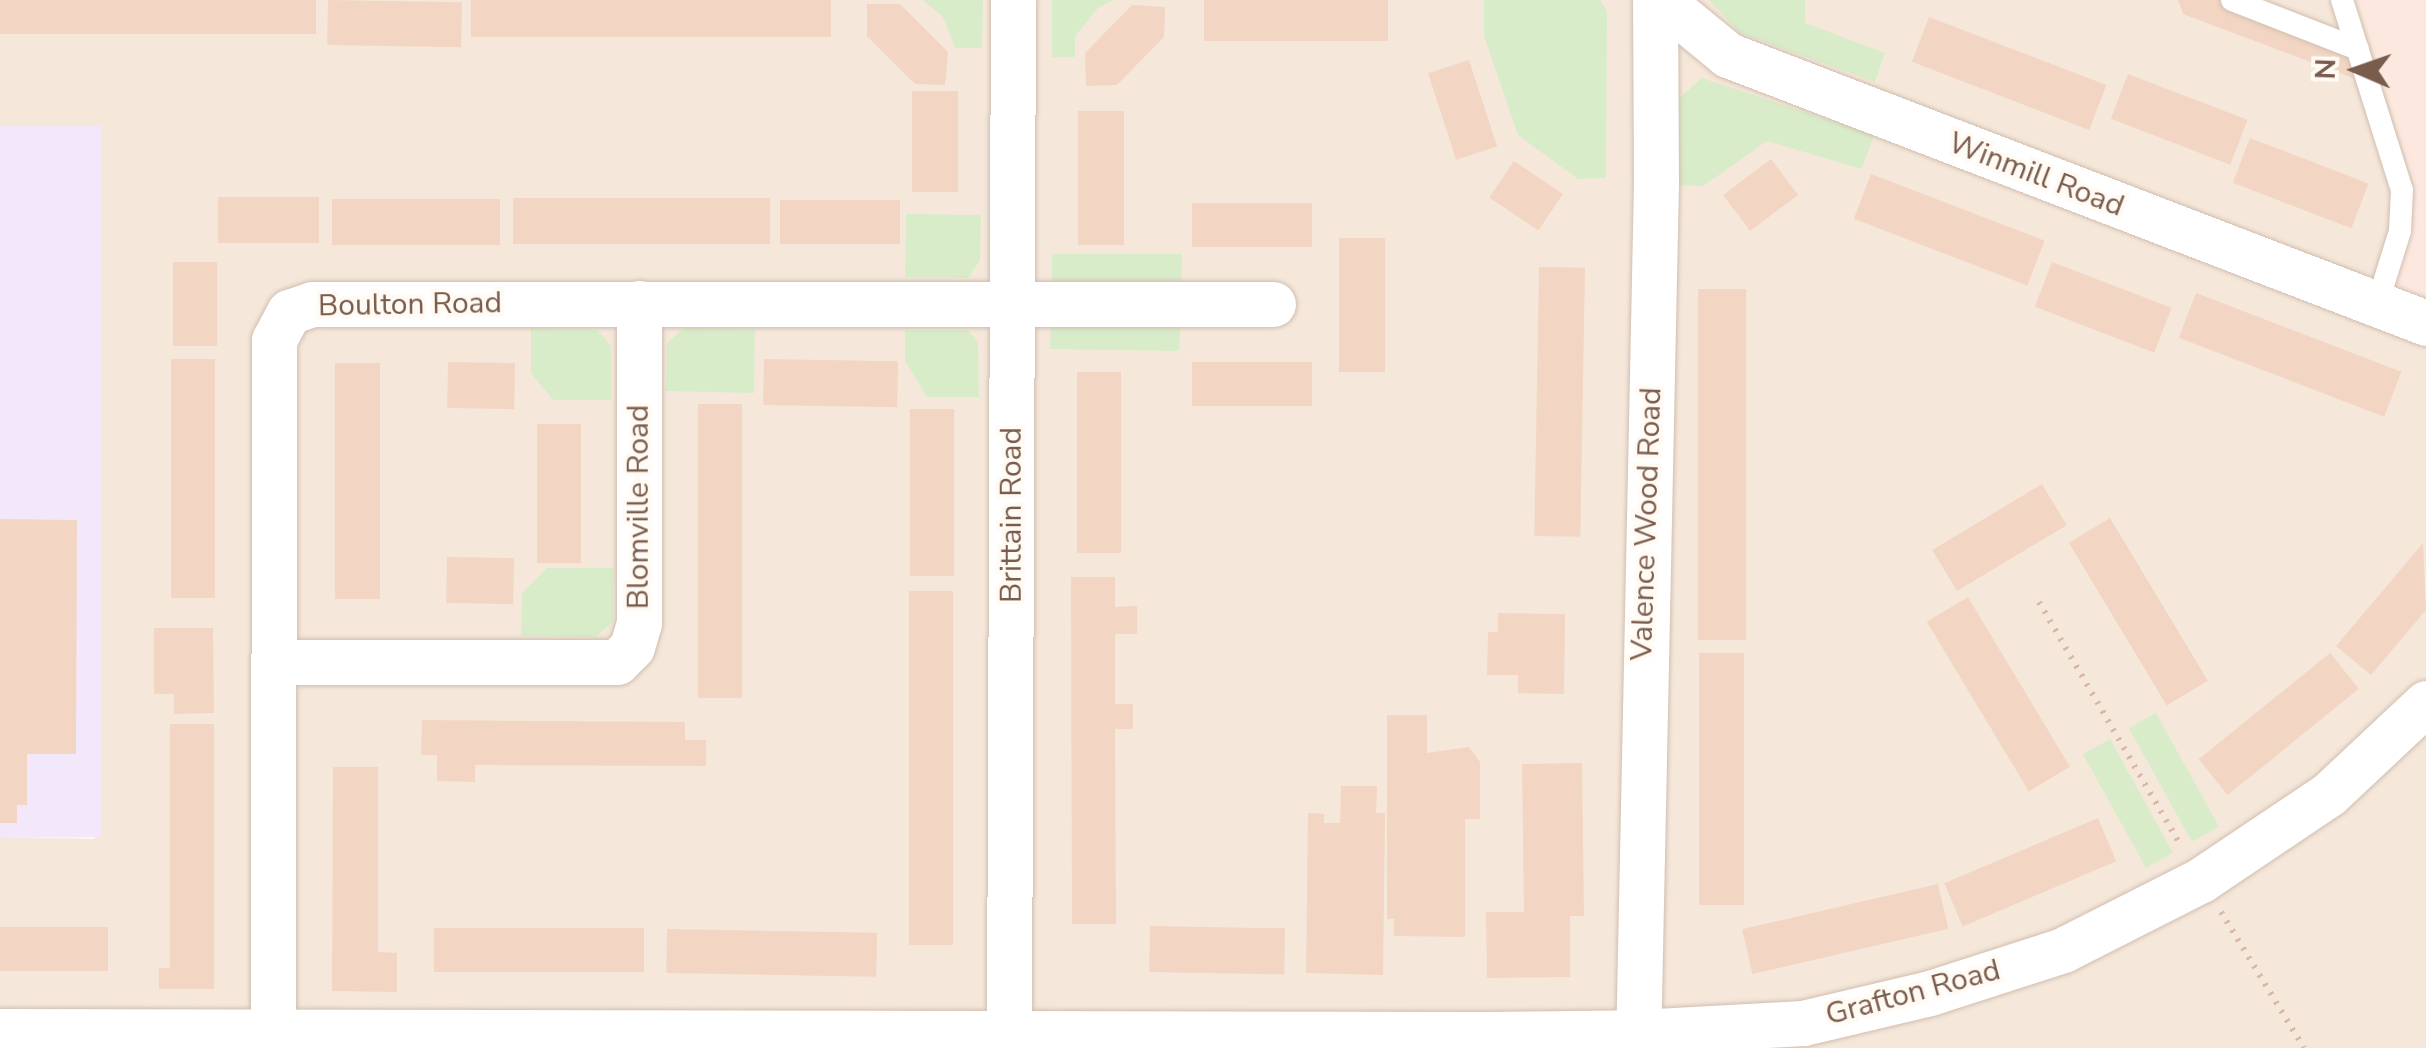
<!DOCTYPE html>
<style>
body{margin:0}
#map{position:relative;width:2426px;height:1048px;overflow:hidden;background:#fdf6ec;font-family:"Nunito Sans",sans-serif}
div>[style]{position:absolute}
.residential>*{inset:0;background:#f5e8da}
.commercial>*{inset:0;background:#fde8e0}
.education>*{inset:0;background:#f3e8fa;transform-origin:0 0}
.green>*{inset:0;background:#d8ecc9;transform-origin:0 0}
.building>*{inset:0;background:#f3d5c3;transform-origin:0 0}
.path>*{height:6px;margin-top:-3px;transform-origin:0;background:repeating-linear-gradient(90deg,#d9b8a5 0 2.5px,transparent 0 10.5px)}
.roads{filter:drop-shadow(0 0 2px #d1beb0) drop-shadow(0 0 2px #d1beb0)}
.lane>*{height:22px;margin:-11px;padding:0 11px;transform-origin:11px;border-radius:11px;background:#fff}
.street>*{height:45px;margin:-22.5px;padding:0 22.5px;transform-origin:22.5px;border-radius:22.5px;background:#fff}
span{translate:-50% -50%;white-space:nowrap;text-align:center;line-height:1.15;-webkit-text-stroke:8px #fffaf3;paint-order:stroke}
.street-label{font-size:30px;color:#7a5c4d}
.north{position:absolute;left:2306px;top:20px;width:100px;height:100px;-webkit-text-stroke:8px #fffaf3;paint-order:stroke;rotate:272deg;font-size:28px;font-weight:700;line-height:40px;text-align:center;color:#7a5c4d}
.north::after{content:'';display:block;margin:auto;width:35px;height:45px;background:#7a5c4d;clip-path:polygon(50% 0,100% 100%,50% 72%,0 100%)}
</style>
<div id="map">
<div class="residential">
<div style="clip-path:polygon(0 0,2358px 0,2414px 183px,2376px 279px,2426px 304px,2426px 1048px,0 1048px,0 837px,95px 839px,101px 126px,0 126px)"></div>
</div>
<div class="commercial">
<div style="clip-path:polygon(2358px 0,2426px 0,2426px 304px,2376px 279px,2414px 182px)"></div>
</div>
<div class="education">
<div style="left:0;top:126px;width:101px;height:711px"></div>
</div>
<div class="green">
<div style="clip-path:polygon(923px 0,983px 0,982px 48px,955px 48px,943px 17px)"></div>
<div style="clip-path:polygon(1052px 0,1113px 0,1098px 8px,1075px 37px,1075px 57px,1052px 57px)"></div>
<div style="clip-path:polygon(1484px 0,1600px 0,1607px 11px,1606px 178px,1578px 179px,1518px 135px,1484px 36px)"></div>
<div style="clip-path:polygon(1709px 0,1805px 0,1805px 23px,1885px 53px,1875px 82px,1740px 33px)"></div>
<div style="clip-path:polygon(1702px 78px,1874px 135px,1862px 169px,1767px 141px,1703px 186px,1678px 185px,1677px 100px)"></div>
<div style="clip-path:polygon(906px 214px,981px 215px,980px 260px,968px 278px,905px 277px)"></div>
<div style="clip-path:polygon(1052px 254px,1182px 254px,1181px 295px,1052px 286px)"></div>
<div style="clip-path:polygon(1181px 313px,1179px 351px,1050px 349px,1051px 324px)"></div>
<div style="clip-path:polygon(531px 328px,597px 330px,611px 346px,611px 400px,553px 400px,531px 373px)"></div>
<div style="clip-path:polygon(684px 328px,755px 329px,754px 393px,666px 391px,667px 343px)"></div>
<div style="clip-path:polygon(905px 330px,968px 330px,978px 343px,979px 397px,927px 397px,905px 361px)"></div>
<div style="clip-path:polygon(547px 568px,614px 568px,613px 622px,595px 637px,521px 636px,522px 593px)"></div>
<div style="left:2156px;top:713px;width:130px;height:31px;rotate:61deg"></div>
<div style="left:2110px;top:739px;width:130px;height:31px;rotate:61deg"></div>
</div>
<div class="building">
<div style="left:0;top:0;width:316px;height:34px"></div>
<div style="left:328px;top:0;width:134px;height:45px;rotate:1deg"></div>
<div style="left:471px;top:0;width:360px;height:37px"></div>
<div style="left:1204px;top:0;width:184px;height:41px"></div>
<div style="clip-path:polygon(2178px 0,2226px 0,2353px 52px,2361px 81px,2183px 14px)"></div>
<div style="clip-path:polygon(867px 4px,900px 4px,948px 52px,945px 85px,915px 84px,867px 36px)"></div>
<div style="clip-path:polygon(1132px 5px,1165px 7px,1164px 37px,1117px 85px,1086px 86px,1085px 53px)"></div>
<div style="left:1929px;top:17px;width:190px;height:48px;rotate:21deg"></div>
<div style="left:1469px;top:60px;width:91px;height:43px;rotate:72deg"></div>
<div style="left:2128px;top:74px;width:128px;height:48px;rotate:21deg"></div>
<div style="left:912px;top:91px;width:46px;height:101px"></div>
<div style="left:1078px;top:111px;width:46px;height:134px"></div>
<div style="left:2250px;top:138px;width:127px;height:48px;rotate:21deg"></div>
<div style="left:1771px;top:159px;width:45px;height:60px;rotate:53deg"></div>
<div style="left:1514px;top:161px;width:59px;height:44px;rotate:34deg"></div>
<div style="left:1871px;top:174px;width:186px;height:48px;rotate:21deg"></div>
<div style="left:218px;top:197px;width:101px;height:46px"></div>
<div style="left:513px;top:198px;width:257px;height:46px"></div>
<div style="left:332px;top:199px;width:168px;height:46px"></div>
<div style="left:780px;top:200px;width:120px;height:44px"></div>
<div style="left:1192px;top:203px;width:120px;height:44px"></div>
<div style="left:1339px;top:238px;width:46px;height:134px"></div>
<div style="left:173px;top:262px;width:44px;height:84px"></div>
<div style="left:2052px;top:262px;width:128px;height:48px;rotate:21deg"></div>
<div style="left:1539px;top:267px;width:46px;height:269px;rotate:1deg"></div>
<div style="left:1698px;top:289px;width:48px;height:351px"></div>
<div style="left:2196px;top:293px;width:220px;height:48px;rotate:21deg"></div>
<div style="left:171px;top:359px;width:44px;height:239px"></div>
<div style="left:764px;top:359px;width:134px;height:46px;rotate:1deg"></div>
<div style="left:448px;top:362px;width:67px;height:46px;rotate:1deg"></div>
<div style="left:1192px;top:362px;width:120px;height:44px"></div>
<div style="left:335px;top:363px;width:45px;height:236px"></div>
<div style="left:1077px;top:372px;width:44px;height:181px"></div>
<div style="left:698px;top:404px;width:44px;height:294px"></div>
<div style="left:910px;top:409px;width:44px;height:167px"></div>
<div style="left:537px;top:424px;width:44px;height:139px"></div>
<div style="left:2042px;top:484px;width:48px;height:128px;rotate:59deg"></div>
<div style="left:2110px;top:518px;width:190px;height:48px;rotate:59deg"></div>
<div style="clip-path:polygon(0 519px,77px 520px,76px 754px,27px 754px,27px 805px,17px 805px,17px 823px,0 823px)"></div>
<div style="clip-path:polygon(2423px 543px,2426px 610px,2371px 675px,2336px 646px)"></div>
<div style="left:447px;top:557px;width:67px;height:46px;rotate:1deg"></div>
<div style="clip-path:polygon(1071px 577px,1115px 577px,1115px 607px,1137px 606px,1137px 634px,1115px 634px,1115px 704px,1133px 704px,1133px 729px,1115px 729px,1116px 924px,1072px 924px)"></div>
<div style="left:909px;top:591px;width:44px;height:354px"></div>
<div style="left:1968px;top:597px;width:198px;height:48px;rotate:59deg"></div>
<div style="clip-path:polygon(1498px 613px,1565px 614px,1564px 694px,1518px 693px,1518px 675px,1487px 675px,1488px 632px,1498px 632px)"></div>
<div style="clip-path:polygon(154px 628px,213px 628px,214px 713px,174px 714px,174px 694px,154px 694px)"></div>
<div style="left:1699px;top:653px;width:45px;height:252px"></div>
<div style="left:2330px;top:653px;width:46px;height:169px;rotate:51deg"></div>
<div style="clip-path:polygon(1387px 715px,1427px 715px,1427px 753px,1469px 747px,1480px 762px,1480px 819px,1465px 819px,1465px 937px,1394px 936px,1394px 919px,1387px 919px)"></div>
<div style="clip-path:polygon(422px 720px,685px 722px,685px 740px,706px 740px,706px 766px,475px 765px,475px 782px,437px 781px,437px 755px,421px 755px)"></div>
<div style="clip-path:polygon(170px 724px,214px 724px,214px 989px,159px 989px,159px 968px,170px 968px)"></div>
<div style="clip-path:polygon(1582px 763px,1584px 916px,1570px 916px,1570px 977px,1487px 978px,1486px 912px,1524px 912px,1522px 764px)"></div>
<div style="clip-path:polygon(333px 767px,378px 767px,378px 952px,397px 953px,397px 992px,332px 991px)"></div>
<div style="clip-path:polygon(1341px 786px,1377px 786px,1376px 813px,1385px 813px,1383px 975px,1306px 973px,1308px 813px,1324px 814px,1324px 823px,1340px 823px)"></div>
<div style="left:2098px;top:818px;width:47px;height:167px;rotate:67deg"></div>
<div style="left:1938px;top:884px;width:46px;height:201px;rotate:77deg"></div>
<div style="left:1150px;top:926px;width:135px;height:46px;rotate:1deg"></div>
<div style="left:0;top:927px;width:108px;height:44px"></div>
<div style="left:434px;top:928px;width:210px;height:44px"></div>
<div style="left:667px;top:929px;width:210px;height:44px;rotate:1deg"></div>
</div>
<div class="path">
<div style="left:2039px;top:602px;width:282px;rotate:59.8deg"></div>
<div style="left:2221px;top:912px;width:159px;rotate:58.6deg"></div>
</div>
<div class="roads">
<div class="lane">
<div style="left:2232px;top:0;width:135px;rotate:21.3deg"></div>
<div style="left:2342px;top:0;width:199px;rotate:72.5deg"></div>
<div style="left:2402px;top:190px;width:41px;rotate:92.8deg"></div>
<div style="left:2400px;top:231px;width:81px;rotate:107.3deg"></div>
</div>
<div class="street">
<div style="left:1661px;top:0;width:87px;rotate:39.4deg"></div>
<div style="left:1728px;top:55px;width:748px;rotate:21deg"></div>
<div style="left:276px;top:662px;width:341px"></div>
<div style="left:617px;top:662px;width:21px;rotate:-45deg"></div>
<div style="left:632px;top:647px;width:25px;rotate:-74deg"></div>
<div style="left:639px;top:623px;width:320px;rotate:-90deg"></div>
<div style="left:273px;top:1030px;width:690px;rotate:-89.92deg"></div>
<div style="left:274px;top:340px;width:32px;rotate:-62deg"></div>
<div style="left:289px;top:312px;width:24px;rotate:-19deg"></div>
<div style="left:312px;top:304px;width:961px"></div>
<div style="left:0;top:1031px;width:1485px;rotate:0.12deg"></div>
<div style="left:1485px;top:1034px;width:153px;rotate:-0.7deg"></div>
<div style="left:1638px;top:1032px;width:165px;rotate:-3.1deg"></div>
<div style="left:1803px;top:1023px;width:130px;rotate:-13.3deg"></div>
<div style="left:1930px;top:993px;width:140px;rotate:-17.9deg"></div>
<div style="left:2063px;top:950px;width:155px;rotate:-26.9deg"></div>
<div style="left:2201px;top:880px;width:154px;rotate:-33.9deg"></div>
<div style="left:2329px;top:794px;width:133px;rotate:-43.2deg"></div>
<div style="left:1009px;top:1031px;width:1031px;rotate:-89.78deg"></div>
<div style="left:1638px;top:1048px;width:863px;rotate:-88.81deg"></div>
<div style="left:1656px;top:185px;width:185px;rotate:-90.3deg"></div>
</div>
</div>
<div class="street-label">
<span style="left:2036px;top:175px;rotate:21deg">Winmill Road</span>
<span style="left:410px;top:305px;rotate:-1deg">Boulton Road</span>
<span style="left:639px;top:507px;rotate:-90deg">Blomville Road</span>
<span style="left:1012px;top:515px;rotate:-90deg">Brittain Road</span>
<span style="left:1647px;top:524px;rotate:-88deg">Valence Wood Road</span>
<span style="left:1913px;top:993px;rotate:-15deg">Grafton Road</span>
</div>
<div class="north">N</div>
</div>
